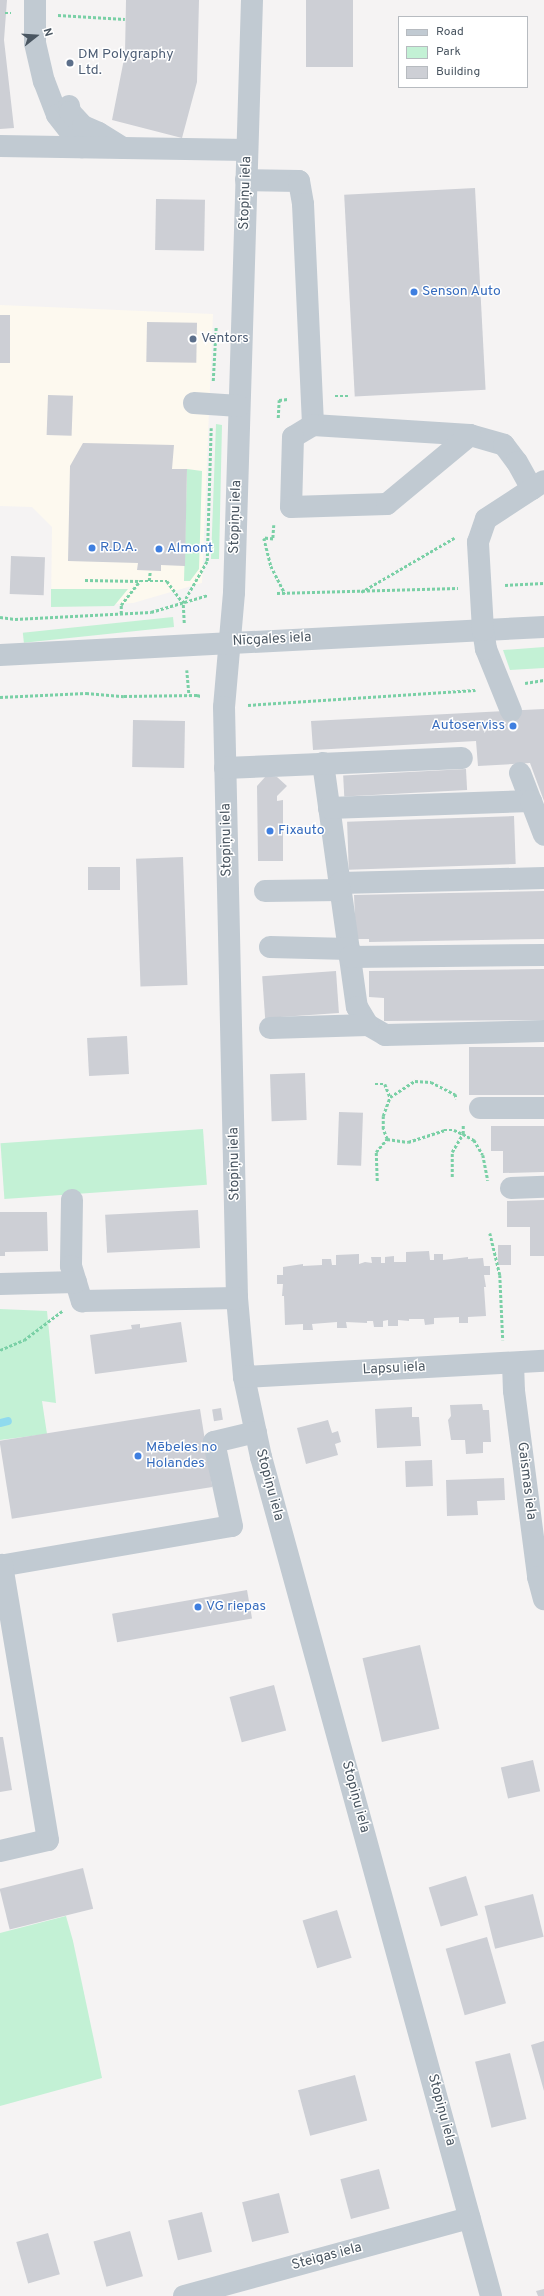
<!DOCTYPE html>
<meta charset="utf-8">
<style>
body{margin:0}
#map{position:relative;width:544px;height:2296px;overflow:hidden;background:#f5f3f3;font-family:Overpass,sans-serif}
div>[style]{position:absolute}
.commercial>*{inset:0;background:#fdf9ef}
.green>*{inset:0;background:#c3f1d5;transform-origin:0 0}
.stream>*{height:8px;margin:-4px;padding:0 4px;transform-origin:4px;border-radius:4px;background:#90daee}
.building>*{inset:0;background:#cdcfd5;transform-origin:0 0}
.path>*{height:2.5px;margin-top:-1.25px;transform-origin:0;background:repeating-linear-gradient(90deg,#7ad0a6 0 3px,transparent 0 5px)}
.minor>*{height:22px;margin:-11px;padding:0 11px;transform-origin:11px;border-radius:11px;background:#c1cad2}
.dots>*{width:11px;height:11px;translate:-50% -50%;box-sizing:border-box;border:2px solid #fff;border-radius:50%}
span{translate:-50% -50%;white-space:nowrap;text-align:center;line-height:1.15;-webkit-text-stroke:3px #fff;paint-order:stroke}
.service-label{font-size:14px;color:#4e5e75}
.left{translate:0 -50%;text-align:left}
.street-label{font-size:14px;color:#4a5661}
.shop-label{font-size:14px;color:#366cbe}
.right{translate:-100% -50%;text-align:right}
.legend{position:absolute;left:398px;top:16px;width:130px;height:72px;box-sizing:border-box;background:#fff;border:1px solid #b7bbc0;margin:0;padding:5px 7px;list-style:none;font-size:12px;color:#4a5661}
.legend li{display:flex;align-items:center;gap:8px;height:20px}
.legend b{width:20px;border:1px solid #b7bbc0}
.north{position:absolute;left:16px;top:16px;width:40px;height:40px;-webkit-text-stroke:3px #fff;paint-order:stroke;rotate:73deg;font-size:11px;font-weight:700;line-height:16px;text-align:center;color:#4a5661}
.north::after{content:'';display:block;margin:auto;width:14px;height:18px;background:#4a5661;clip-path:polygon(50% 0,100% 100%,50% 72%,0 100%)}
</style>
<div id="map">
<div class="commercial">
<div style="clip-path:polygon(0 305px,213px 314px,202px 583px,133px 603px,51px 607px,52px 527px,32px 507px,0 506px)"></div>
</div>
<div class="green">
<div style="clip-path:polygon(216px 424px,222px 425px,219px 559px,211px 559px)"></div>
<div style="clip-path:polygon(187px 469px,202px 471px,199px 569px,190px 581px,184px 581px)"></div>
<div style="clip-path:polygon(51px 589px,128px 589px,114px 606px,51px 607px)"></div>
<div style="left:173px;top:617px;width:10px;height:151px;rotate:84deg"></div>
<div style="clip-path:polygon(544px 647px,544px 668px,510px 670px,503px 650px)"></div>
<div style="left:203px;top:1129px;width:56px;height:203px;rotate:86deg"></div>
<div style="clip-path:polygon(0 1309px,47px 1311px,56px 1403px,42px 1401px,47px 1434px,0 1440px)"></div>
<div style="clip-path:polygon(66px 1916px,73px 1941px,102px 2078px,0 2106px,0 1933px)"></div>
</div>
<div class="stream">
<div style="left:0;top:1423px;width:8px;rotate:-14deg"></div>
</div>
<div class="building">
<div style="clip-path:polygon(0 0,7px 0,4px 40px,14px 128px,0 129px)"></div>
<div style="clip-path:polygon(126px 0,199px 0,197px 82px,182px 138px,112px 120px,125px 54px)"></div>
<div style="left:306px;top:0;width:47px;height:67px"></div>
<div style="left:475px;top:188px;width:202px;height:131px;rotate:87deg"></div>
<div style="left:156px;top:199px;width:49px;height:51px;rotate:1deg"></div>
<div style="left:0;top:315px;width:10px;height:48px"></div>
<div style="left:147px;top:322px;width:50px;height:40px;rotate:1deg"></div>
<div style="left:48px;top:395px;width:25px;height:40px;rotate:2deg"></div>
<div style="clip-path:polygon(83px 443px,174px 445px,172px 469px,187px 469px,185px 566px,161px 565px,161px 571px,137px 570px,138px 563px,68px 561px,70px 466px)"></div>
<div style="left:11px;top:556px;width:34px;height:38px;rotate:2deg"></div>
<div style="clip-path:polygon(544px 709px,544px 801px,530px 763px,478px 766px,476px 741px,313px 750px,311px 721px)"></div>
<div style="left:133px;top:720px;width:52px;height:47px;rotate:1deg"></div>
<div style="left:466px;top:769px;width:21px;height:123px;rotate:87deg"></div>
<div style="clip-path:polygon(266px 776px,277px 777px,287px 786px,277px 796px,277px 801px,283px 800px,283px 861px,258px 861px,257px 786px)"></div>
<div style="left:514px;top:816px;width:48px;height:167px;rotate:88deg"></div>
<div style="left:183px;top:857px;width:128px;height:47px;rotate:88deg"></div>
<div style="left:88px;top:867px;width:32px;height:23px"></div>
<div style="clip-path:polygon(544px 891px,544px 939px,369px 942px,369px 939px,356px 939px,354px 895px)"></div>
<div style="clip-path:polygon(544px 969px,544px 1020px,384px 1021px,384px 998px,369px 997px,369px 971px)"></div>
<div style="left:336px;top:971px;width:42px;height:74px;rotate:86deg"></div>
<div style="left:127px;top:1036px;width:38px;height:40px;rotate:87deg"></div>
<div style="left:544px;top:1047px;width:48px;height:75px;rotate:90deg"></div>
<div style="left:305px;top:1073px;width:47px;height:35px;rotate:88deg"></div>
<div style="left:339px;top:1112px;width:24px;height:53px;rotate:2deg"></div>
<div style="clip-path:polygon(491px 1126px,544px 1126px,544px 1172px,503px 1173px,503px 1151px,491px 1151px)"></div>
<div style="clip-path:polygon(544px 1200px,544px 1256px,530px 1256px,530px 1227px,507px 1227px,507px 1201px)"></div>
<div style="left:198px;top:1210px;width:38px;height:93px;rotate:87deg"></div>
<div style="clip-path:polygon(0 1212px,47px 1212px,48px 1251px,5px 1252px,5px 1256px,0 1256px)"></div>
<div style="left:498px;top:1245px;width:13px;height:20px"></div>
<div style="clip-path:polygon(429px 1251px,430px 1260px,434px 1260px,434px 1254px,443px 1254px,443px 1260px,468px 1257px,468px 1259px,483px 1258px,484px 1266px,490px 1266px,490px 1275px,484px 1275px,486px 1287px,484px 1287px,486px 1316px,468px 1317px,468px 1323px,459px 1323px,459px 1317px,434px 1318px,434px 1324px,425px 1325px,424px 1319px,409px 1319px,409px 1321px,398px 1320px,398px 1326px,388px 1326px,388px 1320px,383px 1321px,383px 1327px,374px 1327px,373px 1321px,367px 1321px,367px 1323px,346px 1322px,347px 1328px,337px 1328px,337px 1322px,312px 1324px,313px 1330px,303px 1330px,303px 1324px,285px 1325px,284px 1296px,282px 1296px,283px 1284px,277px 1284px,277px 1275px,283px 1275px,283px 1267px,303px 1264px,303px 1266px,322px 1265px,322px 1259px,331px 1259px,332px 1265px,336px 1265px,336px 1255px,359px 1254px,359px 1264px,365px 1262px,372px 1263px,371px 1257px,381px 1257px,381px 1263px,385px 1263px,385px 1257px,394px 1256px,394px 1262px,406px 1262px,406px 1252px)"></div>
<div style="clip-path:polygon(181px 1322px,187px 1362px,95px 1374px,90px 1335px,132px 1329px,131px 1325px,140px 1324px,140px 1328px)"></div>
<div style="clip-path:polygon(482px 1404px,483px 1410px,489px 1410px,491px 1442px,483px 1442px,483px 1453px,466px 1454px,465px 1440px,451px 1440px,448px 1420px,451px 1416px,450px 1405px)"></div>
<div style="clip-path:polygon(412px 1407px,412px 1417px,419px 1417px,421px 1446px,377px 1448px,375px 1409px)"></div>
<div style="left:221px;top:1408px;width:12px;height:9px;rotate:81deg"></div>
<div style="left:200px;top:1409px;width:79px;height:203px;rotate:81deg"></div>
<div style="clip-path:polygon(328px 1420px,332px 1433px,338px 1431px,341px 1442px,335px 1444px,338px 1455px,306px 1464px,297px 1428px)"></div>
<div style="left:432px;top:1460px;width:26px;height:27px;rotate:88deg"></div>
<div style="clip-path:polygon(504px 1478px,505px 1500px,477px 1501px,478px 1515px,447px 1516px,446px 1480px)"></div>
<div style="left:247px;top:1590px;width:29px;height:137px;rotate:80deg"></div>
<div style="left:420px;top:1645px;width:86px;height:59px;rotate:77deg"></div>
<div style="left:274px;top:1685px;width:47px;height:46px;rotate:75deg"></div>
<div style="clip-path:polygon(0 1737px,3px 1737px,12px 1790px,0 1792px)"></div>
<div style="left:533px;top:1760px;width:32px;height:33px;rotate:77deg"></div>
<div style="left:83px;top:1868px;width:42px;height:86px;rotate:76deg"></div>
<div style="left:466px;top:1876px;width:41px;height:39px;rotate:73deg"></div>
<div style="left:533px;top:1894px;width:44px;height:50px;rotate:76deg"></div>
<div style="left:337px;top:1910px;width:50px;height:36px;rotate:73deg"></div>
<div style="left:487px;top:1937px;width:69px;height:43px;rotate:74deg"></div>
<div style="clip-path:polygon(544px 2041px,544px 2091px,531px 2045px)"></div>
<div style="left:510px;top:2053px;width:68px;height:36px;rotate:76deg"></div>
<div style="left:355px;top:2075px;width:47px;height:59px;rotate:75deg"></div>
<div style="left:379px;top:2169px;width:41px;height:40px;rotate:75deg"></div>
<div style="left:279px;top:2193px;width:41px;height:38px;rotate:76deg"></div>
<div style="left:202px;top:2212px;width:41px;height:35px;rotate:76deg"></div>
<div style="left:130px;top:2231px;width:47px;height:38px;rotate:74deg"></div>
<div style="left:48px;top:2233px;width:43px;height:33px;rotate:74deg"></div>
<div style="clip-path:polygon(544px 2289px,544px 2296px,538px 2296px,536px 2291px)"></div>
</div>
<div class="path">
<div style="left:5px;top:13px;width:6px"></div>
<div style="left:58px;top:15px;width:67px;rotate:3.4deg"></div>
<div style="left:213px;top:381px;width:55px;rotate:-86.9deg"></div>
<div style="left:335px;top:396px;width:13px"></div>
<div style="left:278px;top:418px;width:18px;rotate:-87deg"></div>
<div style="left:279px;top:400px;width:9px;rotate:-6deg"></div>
<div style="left:274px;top:525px;width:14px;rotate:94deg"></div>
<div style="left:273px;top:539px;width:9px;rotate:-174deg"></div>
<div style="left:264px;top:538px;width:29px;rotate:76deg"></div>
<div style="left:271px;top:566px;width:31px;rotate:63deg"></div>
<div style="left:85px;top:580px;width:54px;rotate:1.1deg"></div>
<div style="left:149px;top:581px;width:10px;rotate:-84deg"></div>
<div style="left:505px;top:585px;width:39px;rotate:-3deg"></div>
<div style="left:361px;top:592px;width:108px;rotate:-30.1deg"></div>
<div style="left:277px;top:593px;width:181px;rotate:-1.6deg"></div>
<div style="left:121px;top:614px;width:9px;rotate:-90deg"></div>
<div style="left:121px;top:605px;width:31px;rotate:-52deg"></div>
<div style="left:140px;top:581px;width:27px"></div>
<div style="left:167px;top:581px;width:27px;rotate:54deg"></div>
<div style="left:0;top:617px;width:15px;rotate:8deg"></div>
<div style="left:15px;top:619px;width:136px;rotate:-2.9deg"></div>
<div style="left:151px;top:612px;width:59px;rotate:-16.6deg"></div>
<div style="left:184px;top:623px;width:20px;rotate:-93deg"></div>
<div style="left:183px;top:603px;width:48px;rotate:-60.3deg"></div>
<div style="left:207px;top:561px;width:133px;rotate:-88.3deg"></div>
<div style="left:187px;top:670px;width:25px;rotate:85deg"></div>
<div style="left:525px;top:683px;width:19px;rotate:-9deg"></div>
<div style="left:0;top:697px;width:86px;rotate:-2.7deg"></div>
<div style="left:86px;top:693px;width:38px;rotate:5deg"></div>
<div style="left:124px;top:696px;width:73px;rotate:-0.8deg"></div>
<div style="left:197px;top:695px;width:4px;rotate:14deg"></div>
<div style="left:248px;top:705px;width:228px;rotate:-3.8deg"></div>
<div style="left:375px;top:1084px;width:10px"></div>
<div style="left:385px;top:1084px;width:14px;rotate:69deg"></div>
<div style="left:387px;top:1139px;width:21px;rotate:8deg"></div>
<div style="left:408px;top:1142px;width:38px;rotate:-18deg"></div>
<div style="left:444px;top:1130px;width:10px"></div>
<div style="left:454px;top:1130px;width:10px;rotate:24deg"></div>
<div style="left:463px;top:1134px;width:13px;rotate:29deg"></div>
<div style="left:474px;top:1140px;width:17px;rotate:59deg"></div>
<div style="left:483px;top:1155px;width:26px;rotate:79deg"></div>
<div style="left:452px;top:1177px;width:25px;rotate:-90deg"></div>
<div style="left:452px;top:1152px;width:21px;rotate:-59deg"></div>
<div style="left:463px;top:1134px;width:9px;rotate:-90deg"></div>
<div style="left:377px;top:1181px;width:29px;rotate:-92deg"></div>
<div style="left:376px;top:1152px;width:17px;rotate:-50deg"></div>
<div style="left:387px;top:1139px;width:11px;rotate:-112deg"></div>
<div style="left:383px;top:1129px;width:13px;rotate:-90deg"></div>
<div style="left:383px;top:1116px;width:20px;rotate:-70deg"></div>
<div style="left:390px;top:1097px;width:30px;rotate:-33deg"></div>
<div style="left:415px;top:1081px;width:16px;rotate:4deg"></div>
<div style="left:431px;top:1082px;width:27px;rotate:27deg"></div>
<div style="left:455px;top:1094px;width:5px;rotate:68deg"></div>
<div style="left:490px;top:1233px;width:43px;rotate:76.6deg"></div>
<div style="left:500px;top:1275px;width:65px;rotate:87.4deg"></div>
<div style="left:0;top:1350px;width:26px;rotate:-23deg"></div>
<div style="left:24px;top:1340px;width:48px;rotate:-37.3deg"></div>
</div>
<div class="minor">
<div style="left:35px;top:0;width:43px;rotate:90deg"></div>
<div style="left:35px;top:43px;width:39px;rotate:77deg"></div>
<div style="left:44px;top:81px;width:36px;rotate:69deg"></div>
<div style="left:57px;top:115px;width:41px;rotate:52deg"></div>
<div style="left:252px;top:0;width:593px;rotate:91.74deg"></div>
<div style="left:234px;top:593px;width:114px;rotate:95deg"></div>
<div style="left:224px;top:707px;width:591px;rotate:88.74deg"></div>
<div style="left:237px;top:1298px;width:79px;rotate:84.9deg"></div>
<div style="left:244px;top:1377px;width:82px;rotate:78deg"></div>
<div style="left:261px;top:1457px;width:870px;rotate:74.67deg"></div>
<div style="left:69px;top:106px;width:6px;rotate:81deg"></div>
<div style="left:70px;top:112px;width:19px;rotate:47deg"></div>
<div style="left:83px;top:126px;width:17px;rotate:24deg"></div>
<div style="left:99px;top:133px;width:28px;rotate:32deg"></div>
<div style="left:0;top:146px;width:247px;rotate:0.9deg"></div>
<div style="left:246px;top:180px;width:53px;rotate:1.1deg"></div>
<div style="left:299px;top:181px;width:23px;rotate:80deg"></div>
<div style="left:303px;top:204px;width:221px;rotate:87.4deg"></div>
<div style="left:313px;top:425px;width:157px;rotate:3.6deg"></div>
<div style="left:470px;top:435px;width:35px;rotate:16deg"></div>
<div style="left:504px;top:445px;width:21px;rotate:53deg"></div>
<div style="left:517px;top:462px;width:31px;rotate:61deg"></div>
<div style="left:194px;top:403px;width:45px;rotate:3.8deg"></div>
<div style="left:313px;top:425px;width:23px;rotate:149deg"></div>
<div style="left:293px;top:437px;width:70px;rotate:91.6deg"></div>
<div style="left:291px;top:507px;width:96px;rotate:-1.8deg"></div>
<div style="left:387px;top:504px;width:108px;rotate:-39.7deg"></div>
<div style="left:0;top:655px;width:545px;rotate:-2.95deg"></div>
<div style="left:511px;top:711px;width:67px;rotate:-112deg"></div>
<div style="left:486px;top:649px;width:19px;rotate:-99deg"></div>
<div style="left:483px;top:630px;width:88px;rotate:-93.3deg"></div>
<div style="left:478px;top:542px;width:24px;rotate:-71deg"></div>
<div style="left:486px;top:519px;width:69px;rotate:-33.2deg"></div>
<div style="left:323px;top:763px;width:246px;rotate:82.1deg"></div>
<div style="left:357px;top:1007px;width:21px;rotate:59deg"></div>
<div style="left:368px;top:1025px;width:20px;rotate:30deg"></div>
<div style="left:385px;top:1035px;width:159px;rotate:-1.4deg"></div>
<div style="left:225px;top:768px;width:237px;rotate:-2.4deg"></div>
<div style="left:520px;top:773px;width:30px;rotate:69deg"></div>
<div style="left:329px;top:808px;width:202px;rotate:-2deg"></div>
<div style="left:531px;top:801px;width:36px;rotate:69deg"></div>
<div style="left:340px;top:883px;width:204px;rotate:-1.4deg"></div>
<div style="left:265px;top:891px;width:75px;rotate:-0.8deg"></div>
<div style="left:270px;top:947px;width:79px;rotate:1.5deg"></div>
<div style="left:350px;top:957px;width:194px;rotate:-0.6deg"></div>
<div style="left:270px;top:1028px;width:98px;rotate:-1.8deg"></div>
<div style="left:480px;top:1108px;width:64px"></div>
<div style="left:511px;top:1188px;width:33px;rotate:-2deg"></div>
<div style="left:72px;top:1200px;width:66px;rotate:90.9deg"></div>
<div style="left:71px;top:1266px;width:37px;rotate:73deg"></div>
<div style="left:82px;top:1301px;width:155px;rotate:-1.1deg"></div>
<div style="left:0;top:1284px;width:76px;rotate:-1.5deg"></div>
<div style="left:513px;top:1363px;width:28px;rotate:88deg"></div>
<div style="left:514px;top:1391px;width:188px;rotate:82.6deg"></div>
<div style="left:538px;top:1577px;width:23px;rotate:75deg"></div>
<div style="left:244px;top:1377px;width:300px;rotate:-3.1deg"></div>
<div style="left:0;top:1566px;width:235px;rotate:-9.8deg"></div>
<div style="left:232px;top:1526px;width:86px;rotate:-102.1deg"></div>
<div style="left:214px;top:1442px;width:43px;rotate:-13.4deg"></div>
<div style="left:0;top:1851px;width:49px;rotate:-12.9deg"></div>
<div style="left:48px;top:1840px;width:279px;rotate:-99.5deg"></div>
<div style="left:184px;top:2296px;width:296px;rotate:-15.3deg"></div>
</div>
<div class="dots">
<div style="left:70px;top:63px;background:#5c6f8a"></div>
<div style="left:414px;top:292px;background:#3f7fe0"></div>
<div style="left:193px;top:339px;background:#5c6f8a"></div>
<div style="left:92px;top:548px;background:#3f7fe0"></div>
<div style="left:159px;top:549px;background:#3f7fe0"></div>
<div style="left:513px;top:726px;background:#3f7fe0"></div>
<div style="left:270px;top:831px;background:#3f7fe0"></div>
<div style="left:138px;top:1456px;background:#3f7fe0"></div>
<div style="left:198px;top:1607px;background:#3f7fe0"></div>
</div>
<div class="service-label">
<span class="left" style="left:78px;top:63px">DM Polygraphy<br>Ltd.</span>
<span class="left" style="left:201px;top:339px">Ventors</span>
</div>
<div class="street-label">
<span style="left:246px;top:193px;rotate:-88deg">Stopiņu iela</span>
<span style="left:236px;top:517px;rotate:-88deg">Stopiņu iela</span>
<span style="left:272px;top:640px;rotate:-3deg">Nīcgales iela</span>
<span style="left:227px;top:840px;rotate:-91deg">Stopiņu iela</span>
<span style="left:235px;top:1164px;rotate:-91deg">Stopiņu iela</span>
<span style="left:394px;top:1369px;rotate:-3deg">Lapsu iela</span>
<span style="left:526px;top:1481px;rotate:83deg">Gaismas iela</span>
<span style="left:269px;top:1485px;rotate:75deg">Stopiņu iela</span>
<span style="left:355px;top:1797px;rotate:75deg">Stopiņu iela</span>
<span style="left:441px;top:2110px;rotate:75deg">Stopiņu iela</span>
<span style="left:327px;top:2257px;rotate:-15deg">Steigas iela</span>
</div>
<div class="shop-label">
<span class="left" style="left:422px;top:292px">Senson Auto</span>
<span class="left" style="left:100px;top:548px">R.D.A.</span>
<span class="left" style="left:167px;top:549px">Almont</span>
<span class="right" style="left:505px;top:726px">Autoserviss</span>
<span class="left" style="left:278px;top:831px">Fixauto</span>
<span class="left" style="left:146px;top:1456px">Mēbeles no<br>Holandes</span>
<span class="left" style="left:206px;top:1607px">VG riepas</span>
</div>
<ul class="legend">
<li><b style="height:5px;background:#c1cad2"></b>Road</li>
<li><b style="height:11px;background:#c3f1d5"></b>Park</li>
<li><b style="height:11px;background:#cdcfd5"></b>Building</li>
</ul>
<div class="north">N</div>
</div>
